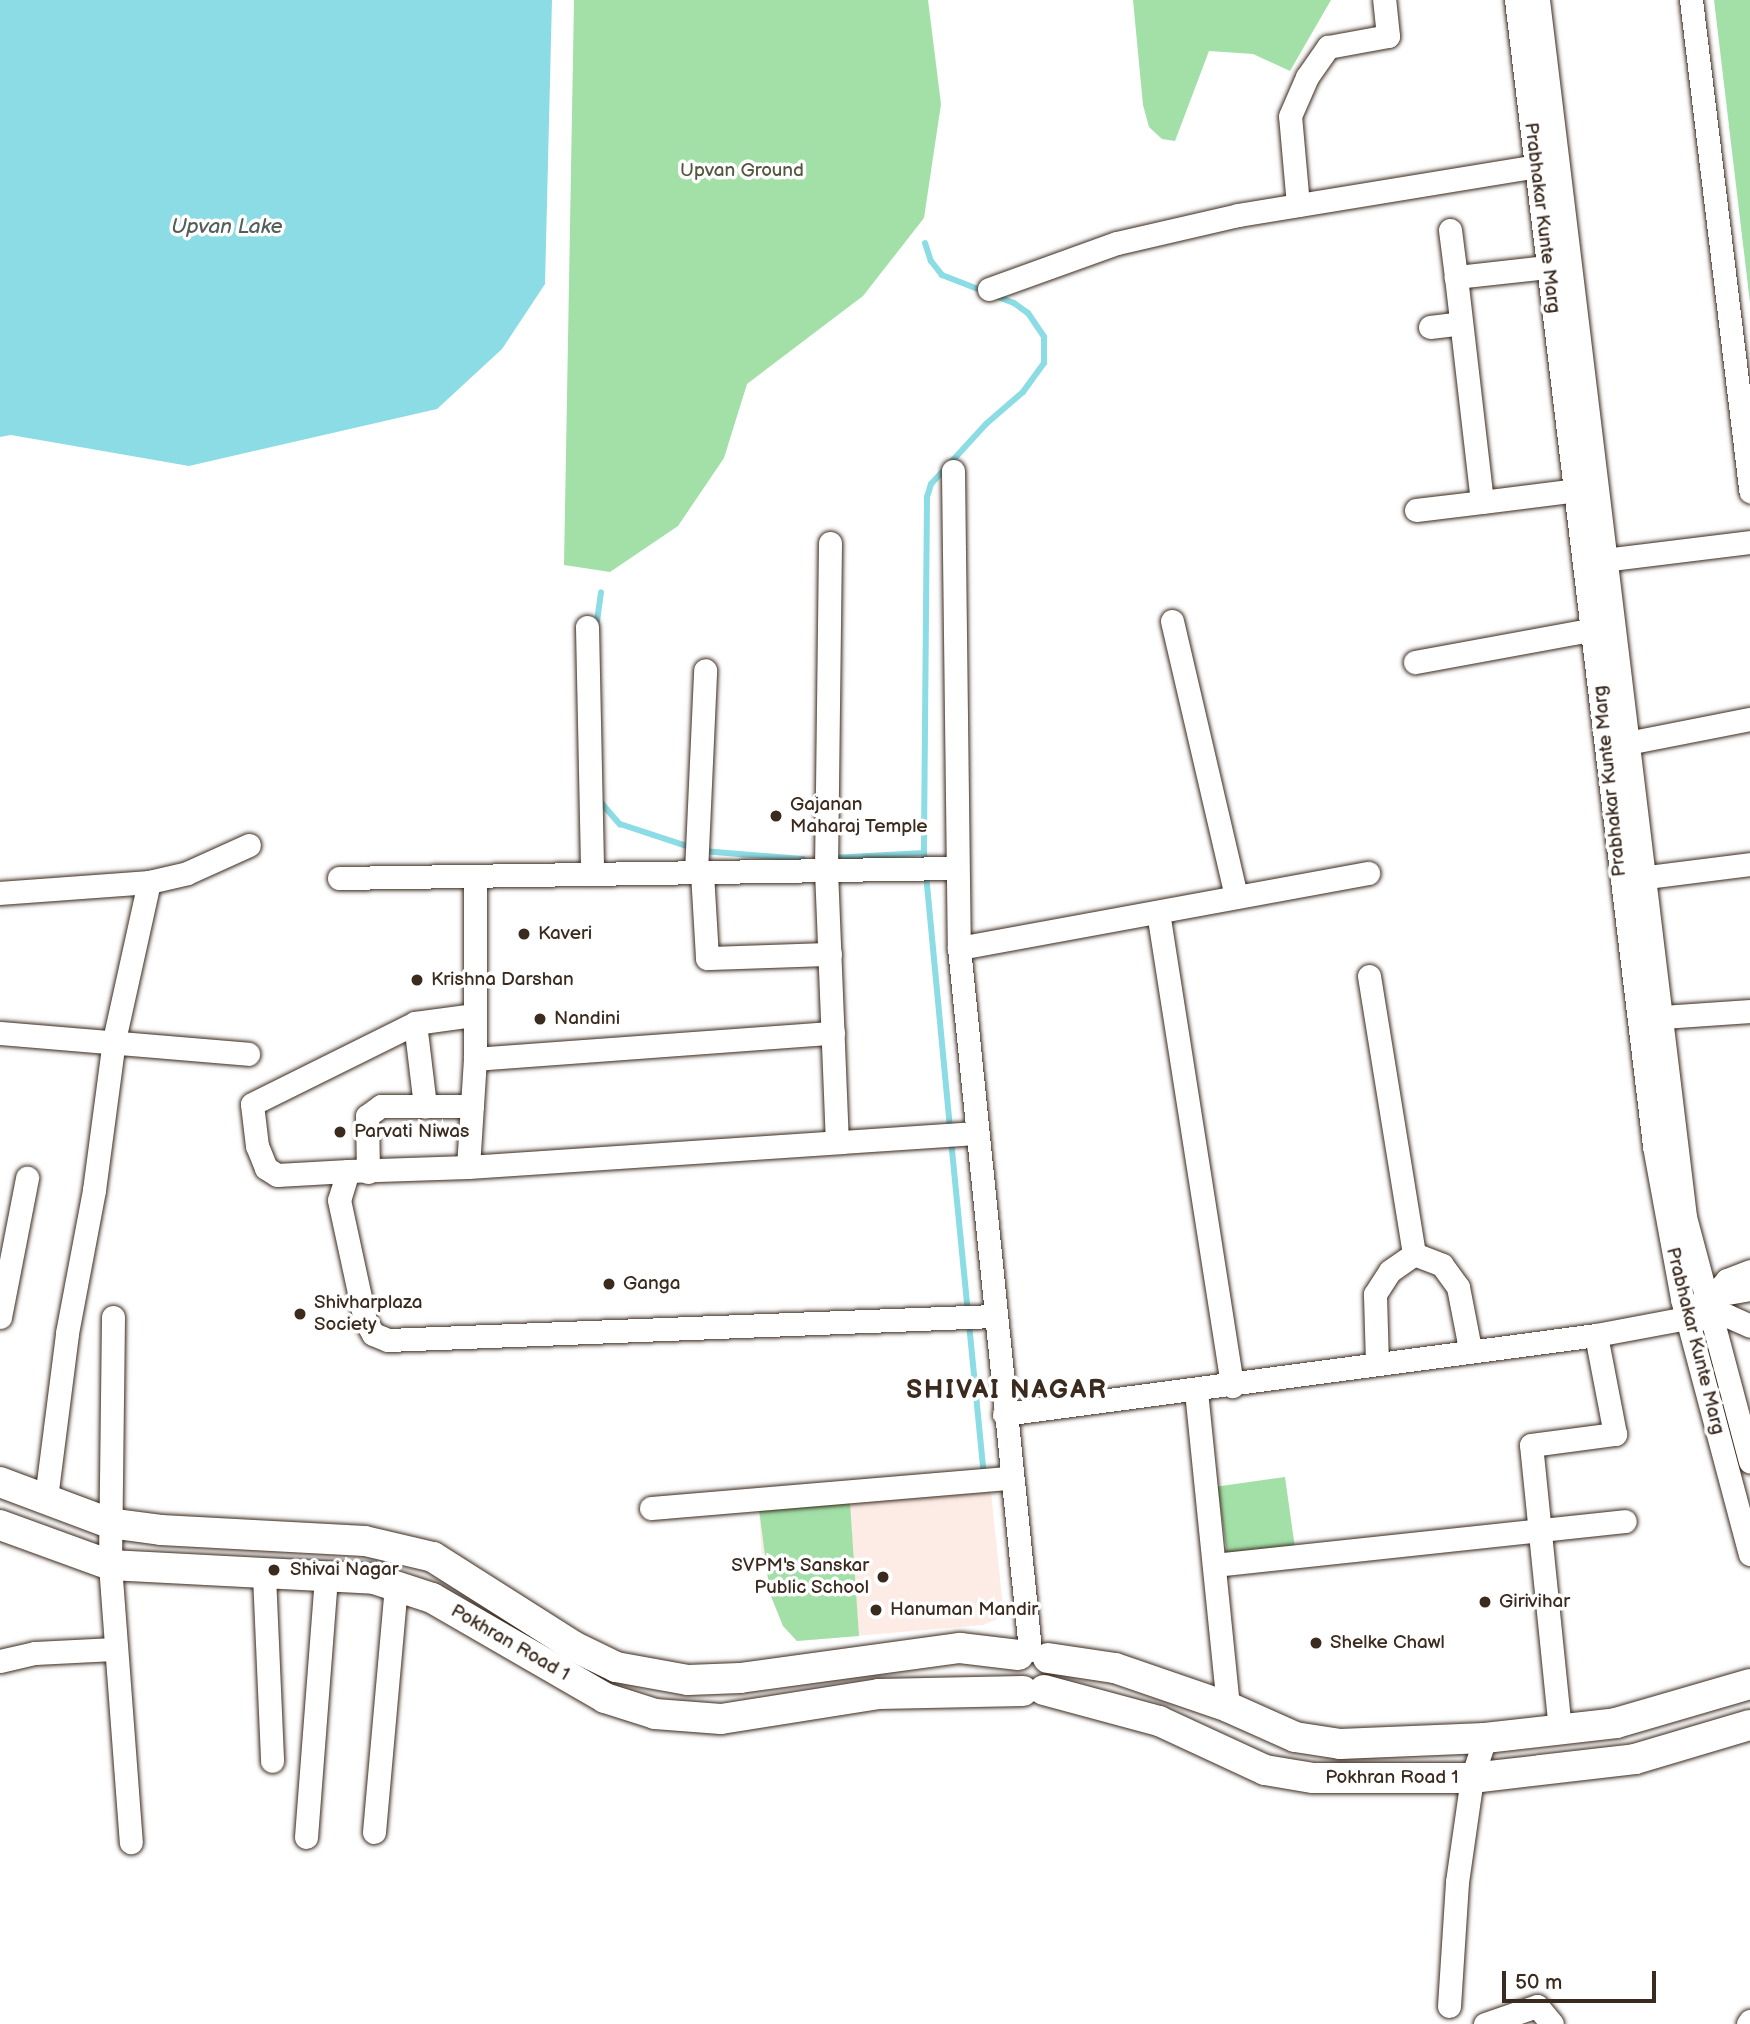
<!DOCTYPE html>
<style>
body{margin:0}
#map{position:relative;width:1750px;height:2024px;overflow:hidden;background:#fff;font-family:"Balsamiq Sans",sans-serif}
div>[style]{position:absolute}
.built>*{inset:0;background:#fdece5}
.green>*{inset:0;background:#a2e0a8;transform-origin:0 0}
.water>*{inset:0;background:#8bdce4}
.stream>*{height:6px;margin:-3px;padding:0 3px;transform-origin:3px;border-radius:3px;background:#8bdce4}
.roads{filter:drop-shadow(0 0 2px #3b2a1e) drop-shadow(0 0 2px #3b2a1e)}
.minor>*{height:23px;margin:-11.5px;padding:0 11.5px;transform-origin:11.5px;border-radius:11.5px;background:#fff}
.major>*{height:30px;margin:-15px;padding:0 15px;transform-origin:15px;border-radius:15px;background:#fff}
.dots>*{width:19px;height:19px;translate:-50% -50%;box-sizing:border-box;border:4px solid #fff;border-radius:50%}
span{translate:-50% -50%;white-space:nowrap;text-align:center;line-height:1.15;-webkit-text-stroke:7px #fff;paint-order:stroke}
.park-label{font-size:19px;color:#555840}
.street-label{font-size:19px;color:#3b2a1e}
.poi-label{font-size:19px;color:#3b2a1e}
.left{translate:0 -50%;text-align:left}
.right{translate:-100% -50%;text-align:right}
.water-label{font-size:21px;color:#535f59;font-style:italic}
.district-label{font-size:26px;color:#3b2a1e;font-weight:700;letter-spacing:2px}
.scale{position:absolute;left:1502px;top:1971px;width:154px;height:32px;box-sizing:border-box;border:4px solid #3b2a1e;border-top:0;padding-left:9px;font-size:21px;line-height:24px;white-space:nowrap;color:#3b2a1e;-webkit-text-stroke:5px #fff;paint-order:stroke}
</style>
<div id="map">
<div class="built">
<div style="clip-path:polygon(991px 1492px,1003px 1607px,997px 1619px,983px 1625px,797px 1641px,783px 1626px,762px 1560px,759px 1509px)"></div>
</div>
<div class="green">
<div style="clip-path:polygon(574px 0,928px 0,941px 104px,924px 218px,863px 296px,747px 384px,724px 458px,678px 526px,610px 572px,564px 565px)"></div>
<div style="clip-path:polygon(1133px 0,1331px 0,1290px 71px,1253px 54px,1209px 51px,1175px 141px,1162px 139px,1149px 127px,1143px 105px)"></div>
<div style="clip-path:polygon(1714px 0,1750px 0,1750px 303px)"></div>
<div style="left:1285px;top:1477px;width:71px;height:68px;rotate:82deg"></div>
<div style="clip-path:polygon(850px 1503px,859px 1636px,797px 1641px,783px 1626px,770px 1594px,759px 1509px)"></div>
</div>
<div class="water">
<div style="clip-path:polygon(0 0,552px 0,545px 284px,502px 349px,437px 409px,189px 466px,11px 435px,0 437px)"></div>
</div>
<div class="stream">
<div style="left:925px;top:243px;width:19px;rotate:72deg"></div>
<div style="left:931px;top:261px;width:18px;rotate:52deg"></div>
<div style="left:942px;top:275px;width:77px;rotate:21.3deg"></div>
<div style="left:1014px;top:303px;width:17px;rotate:36deg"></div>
<div style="left:1028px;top:313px;width:29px;rotate:56deg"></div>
<div style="left:1044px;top:337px;width:26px;rotate:90deg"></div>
<div style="left:1044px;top:363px;width:36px;rotate:126deg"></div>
<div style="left:1023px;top:392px;width:49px;rotate:139.1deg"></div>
<div style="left:986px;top:424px;width:81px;rotate:132.5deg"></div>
<div style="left:931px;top:484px;width:14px;rotate:107deg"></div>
<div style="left:927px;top:497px;width:356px;rotate:90.5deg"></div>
<div style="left:924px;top:853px;width:277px;rotate:84.6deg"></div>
<div style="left:596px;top:628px;width:36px;rotate:-82deg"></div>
<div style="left:597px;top:798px;width:35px;rotate:49deg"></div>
<div style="left:620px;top:824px;width:77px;rotate:18.2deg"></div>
<div style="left:703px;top:851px;width:100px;rotate:4.6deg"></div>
<div style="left:832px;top:858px;width:92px;rotate:-3.1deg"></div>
<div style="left:951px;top:1140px;width:329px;rotate:84.4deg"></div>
</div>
<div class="roads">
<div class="minor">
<div style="left:1516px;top:0;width:1154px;rotate:83.13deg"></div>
<div style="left:1654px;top:1146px;width:156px;rotate:79.6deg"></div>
<div style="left:1682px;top:1299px;width:264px;rotate:75.1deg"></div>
<div style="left:1538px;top:0;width:1226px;rotate:83.11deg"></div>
<div style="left:1685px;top:1217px;width:253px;rotate:75.1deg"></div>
<div style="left:1691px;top:0;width:495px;rotate:83.1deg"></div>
<div style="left:1298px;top:205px;width:89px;rotate:-95.1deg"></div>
<div style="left:1290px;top:116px;width:43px;rotate:-66.4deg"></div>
<div style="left:1307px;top:77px;width:37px;rotate:-55deg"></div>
<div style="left:1328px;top:47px;width:61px;rotate:-10.4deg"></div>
<div style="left:1388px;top:36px;width:36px;rotate:-96deg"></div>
<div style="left:1450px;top:230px;width:47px;rotate:82.7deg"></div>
<div style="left:1547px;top:267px;width:92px;rotate:173.7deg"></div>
<div style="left:1456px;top:277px;width:226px;rotate:83.4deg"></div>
<div style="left:1482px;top:502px;width:96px;rotate:-7.2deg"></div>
<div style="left:989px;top:289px;width:136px;rotate:-19.8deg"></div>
<div style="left:1117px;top:243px;width:124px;rotate:-13deg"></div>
<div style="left:1238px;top:215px;width:311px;rotate:-9.3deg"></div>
<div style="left:1430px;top:327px;width:31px;rotate:-7deg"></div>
<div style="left:953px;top:471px;width:477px;rotate:89.3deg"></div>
<div style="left:959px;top:948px;width:706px;rotate:84.22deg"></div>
<div style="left:1416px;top:510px;width:66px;rotate:-6.9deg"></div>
<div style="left:830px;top:543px;width:327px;rotate:90.7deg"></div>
<div style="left:826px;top:870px;width:271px;rotate:87.7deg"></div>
<div style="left:1604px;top:560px;width:147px;rotate:-7deg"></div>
<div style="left:1172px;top:621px;width:283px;rotate:76.9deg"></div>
<div style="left:587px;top:627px;width:247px;rotate:88.8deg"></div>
<div style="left:1415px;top:662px;width:182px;rotate:-10.4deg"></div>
<div style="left:1612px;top:746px;width:141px;rotate:-11.1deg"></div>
<div style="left:696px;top:872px;width:202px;rotate:-87.4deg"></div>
<div style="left:702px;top:873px;width:85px;rotate:86.6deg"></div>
<div style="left:707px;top:958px;width:123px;rotate:-1.9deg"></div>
<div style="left:339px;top:878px;width:618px;rotate:-0.93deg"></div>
<div style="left:1632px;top:879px;width:119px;rotate:-7.2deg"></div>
<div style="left:0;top:893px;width:149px;rotate:-4.2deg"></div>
<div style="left:1158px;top:912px;width:480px;rotate:81.1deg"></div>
<div style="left:959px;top:948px;width:416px;rotate:-10.4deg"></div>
<div style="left:1369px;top:976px;width:282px;rotate:80.8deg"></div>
<div style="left:1414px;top:1254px;width:30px;rotate:21deg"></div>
<div style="left:1442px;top:1265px;width:27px;rotate:54deg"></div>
<div style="left:1458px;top:1287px;width:63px;rotate:79deg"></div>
<div style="left:1648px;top:1018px;width:102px;rotate:-3.9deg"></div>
<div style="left:415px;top:1023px;width:84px;rotate:83.1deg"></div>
<div style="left:0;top:1033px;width:249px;rotate:4.8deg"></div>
<div style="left:475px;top:1059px;width:359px;rotate:-4.2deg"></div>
<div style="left:976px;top:1133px;width:509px;rotate:176.17deg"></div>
<div style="left:468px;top:1167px;width:120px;rotate:178.1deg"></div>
<div style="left:348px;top:1171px;width:30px;rotate:107deg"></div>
<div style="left:339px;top:1200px;width:123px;rotate:77.8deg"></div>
<div style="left:365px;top:1320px;width:16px;rotate:60deg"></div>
<div style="left:373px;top:1334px;width:16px;rotate:22deg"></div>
<div style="left:388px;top:1340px;width:606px;rotate:-2.27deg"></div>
<div style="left:468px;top:1167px;width:108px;rotate:-86.3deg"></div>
<div style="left:475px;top:1059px;width:182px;rotate:-90deg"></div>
<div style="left:348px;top:1171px;width:71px;rotate:176.8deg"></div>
<div style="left:277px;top:1175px;width:13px;rotate:-148deg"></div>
<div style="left:266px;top:1168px;width:24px;rotate:-112deg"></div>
<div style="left:257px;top:1146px;width:42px;rotate:-96.8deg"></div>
<div style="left:252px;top:1104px;width:182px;rotate:-26.4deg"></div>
<div style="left:415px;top:1023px;width:60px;rotate:-7.7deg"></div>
<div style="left:368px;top:1172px;width:56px;rotate:-91deg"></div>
<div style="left:367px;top:1116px;width:17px;rotate:-36deg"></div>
<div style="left:381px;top:1106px;width:91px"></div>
<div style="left:1716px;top:1293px;width:17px;rotate:-50deg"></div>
<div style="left:1727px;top:1280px;width:25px;rotate:-21deg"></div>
<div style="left:0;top:1317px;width:142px;rotate:-79deg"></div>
<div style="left:113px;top:1317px;width:248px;rotate:90.7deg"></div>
<div style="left:110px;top:1565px;width:278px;rotate:85.7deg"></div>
<div style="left:1697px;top:1319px;width:31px;rotate:-6deg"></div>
<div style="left:1728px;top:1316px;width:24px;rotate:24deg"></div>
<div style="left:1377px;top:1363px;width:69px;rotate:-91.7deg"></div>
<div style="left:1375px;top:1294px;width:27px;rotate:-57deg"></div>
<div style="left:1390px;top:1271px;width:29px;rotate:-35deg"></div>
<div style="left:1196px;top:1391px;width:318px;rotate:84.2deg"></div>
<div style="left:1004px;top:1414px;width:597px;rotate:-7.6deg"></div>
<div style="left:1596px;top:1335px;width:93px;rotate:-10.6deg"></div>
<div style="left:1687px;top:1318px;width:28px;rotate:-49deg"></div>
<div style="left:1705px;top:1297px;width:46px;rotate:-10.1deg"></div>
<div style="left:46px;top:1498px;width:166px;rotate:-82.7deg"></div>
<div style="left:67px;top:1333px;width:146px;rotate:-79.3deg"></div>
<div style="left:94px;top:1190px;width:151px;rotate:-82.4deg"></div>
<div style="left:114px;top:1040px;width:162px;rotate:-77.5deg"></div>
<div style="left:149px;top:882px;width:39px;rotate:-13deg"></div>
<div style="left:187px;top:873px;width:68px;rotate:-24.3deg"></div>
<div style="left:651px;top:1508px;width:361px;rotate:-4.8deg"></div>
<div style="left:1214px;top:1565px;width:413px;rotate:-6.1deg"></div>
<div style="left:264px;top:1575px;width:186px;rotate:87.5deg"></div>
<div style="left:0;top:1661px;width:36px;rotate:-13deg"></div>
<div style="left:35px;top:1653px;width:79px;rotate:-2.9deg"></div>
<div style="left:1560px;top:1730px;width:286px;rotate:-95.8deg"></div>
<div style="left:1531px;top:1445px;width:85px;rotate:-7.5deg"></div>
<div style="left:1615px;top:1434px;width:101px;rotate:-100.9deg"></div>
<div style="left:374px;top:1832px;width:247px;rotate:-84.9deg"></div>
<div style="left:306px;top:1837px;width:261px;rotate:-85.6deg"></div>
<div style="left:1449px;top:2006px;width:124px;rotate:-86.3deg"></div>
<div style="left:1457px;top:1882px;width:105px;rotate:-81.8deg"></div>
<div style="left:1472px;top:1778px;width:42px;rotate:-72deg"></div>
<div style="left:1485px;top:2024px;width:55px;rotate:-19.1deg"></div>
<div style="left:1537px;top:2006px;width:23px;rotate:50deg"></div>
<div style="left:1748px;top:2024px;width:4px;rotate:-56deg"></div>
</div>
<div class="major">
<div style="left:0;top:1482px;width:116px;rotate:20.6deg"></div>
<div style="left:109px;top:1523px;width:52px;rotate:7.7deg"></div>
<div style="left:161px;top:1530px;width:204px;rotate:3.1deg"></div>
<div style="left:365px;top:1541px;width:70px;rotate:13.2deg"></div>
<div style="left:433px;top:1557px;width:166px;rotate:32.4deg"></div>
<div style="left:573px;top:1646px;width:48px;rotate:26deg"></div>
<div style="left:616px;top:1667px;width:73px;rotate:10.2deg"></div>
<div style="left:688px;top:1680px;width:52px;rotate:-2.2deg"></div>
<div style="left:740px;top:1678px;width:222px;rotate:-7.8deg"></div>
<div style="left:960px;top:1648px;width:59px;rotate:6.8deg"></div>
<div style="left:0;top:1525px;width:117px;rotate:20deg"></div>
<div style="left:110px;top:1565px;width:264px;rotate:3deg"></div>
<div style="left:374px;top:1579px;width:61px;rotate:18.1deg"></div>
<div style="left:432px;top:1598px;width:200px;rotate:30deg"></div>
<div style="left:605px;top:1698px;width:52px;rotate:17.7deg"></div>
<div style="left:655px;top:1714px;width:66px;rotate:4.3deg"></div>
<div style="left:721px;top:1719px;width:160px;rotate:-9deg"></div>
<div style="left:879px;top:1694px;width:144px;rotate:-1.2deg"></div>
<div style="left:1048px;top:1658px;width:68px;rotate:8.5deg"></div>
<div style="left:1115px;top:1668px;width:120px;rotate:19deg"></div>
<div style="left:1228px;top:1707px;width:73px;rotate:24.1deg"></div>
<div style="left:1295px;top:1737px;width:46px;rotate:8.8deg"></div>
<div style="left:1340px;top:1744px;width:145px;rotate:-2.4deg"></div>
<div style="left:1485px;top:1738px;width:132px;rotate:-6.5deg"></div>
<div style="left:1616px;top:1723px;width:140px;rotate:-16.2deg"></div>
<div style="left:1044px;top:1690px;width:119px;rotate:15.1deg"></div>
<div style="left:1159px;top:1721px;width:117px;rotate:24.8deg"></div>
<div style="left:1265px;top:1770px;width:49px;rotate:9.5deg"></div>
<div style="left:1313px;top:1778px;width:159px"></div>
<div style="left:1472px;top:1778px;width:164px;rotate:-6.6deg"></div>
<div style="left:1635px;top:1759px;width:120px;rotate:-16.5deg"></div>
</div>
</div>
<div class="dots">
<div style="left:776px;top:816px;background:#3b2a1e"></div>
<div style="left:524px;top:934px;background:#3b2a1e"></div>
<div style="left:417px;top:980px;background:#3b2a1e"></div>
<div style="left:540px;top:1019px;background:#3b2a1e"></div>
<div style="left:340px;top:1132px;background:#3b2a1e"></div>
<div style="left:609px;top:1284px;background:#3b2a1e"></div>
<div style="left:300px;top:1314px;background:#3b2a1e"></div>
<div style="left:274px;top:1570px;background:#3b2a1e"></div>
<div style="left:883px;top:1577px;background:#3b2a1e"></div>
<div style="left:1485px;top:1602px;background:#3b2a1e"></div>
<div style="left:876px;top:1610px;background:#3b2a1e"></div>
<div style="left:1316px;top:1643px;background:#3b2a1e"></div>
</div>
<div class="park-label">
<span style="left:742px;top:171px">Upvan Ground</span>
</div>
<div class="street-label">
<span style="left:1542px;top:218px;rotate:83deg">Prabhakar Kunte Marg</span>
<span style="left:1610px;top:781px;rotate:-96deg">Prabhakar Kunte Marg</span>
<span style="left:1695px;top:1341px;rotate:76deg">Prabhakar Kunte Marg</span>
<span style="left:510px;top:1643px;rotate:30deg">Pokhran Road 1</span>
<span style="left:1392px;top:1778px">Pokhran Road 1</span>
</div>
<div class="poi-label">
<span class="left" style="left:790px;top:816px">Gajanan<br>Maharaj Temple</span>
<span class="left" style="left:538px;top:934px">Kaveri</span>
<span class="left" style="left:431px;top:980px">Krishna Darshan</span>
<span class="left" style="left:554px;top:1019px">Nandini</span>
<span class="left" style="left:354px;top:1132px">Parvati Niwas</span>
<span class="left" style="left:623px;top:1284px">Ganga</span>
<span class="left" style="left:314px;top:1314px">Shivharplaza<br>Society</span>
<span class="right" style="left:869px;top:1577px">SVPM's Sanskar<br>Public School</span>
<span class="left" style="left:290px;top:1570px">Shivai Nagar</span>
<span class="left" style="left:1499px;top:1602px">Girivihar</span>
<span class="left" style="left:890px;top:1610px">Hanuman Mandir</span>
<span class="left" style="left:1330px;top:1643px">Shelke Chawl</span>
</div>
<div class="water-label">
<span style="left:227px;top:227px">Upvan Lake</span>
</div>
<div class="district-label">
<span style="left:1007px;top:1391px">SHIVAI NAGAR</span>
</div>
<div class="scale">50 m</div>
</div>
